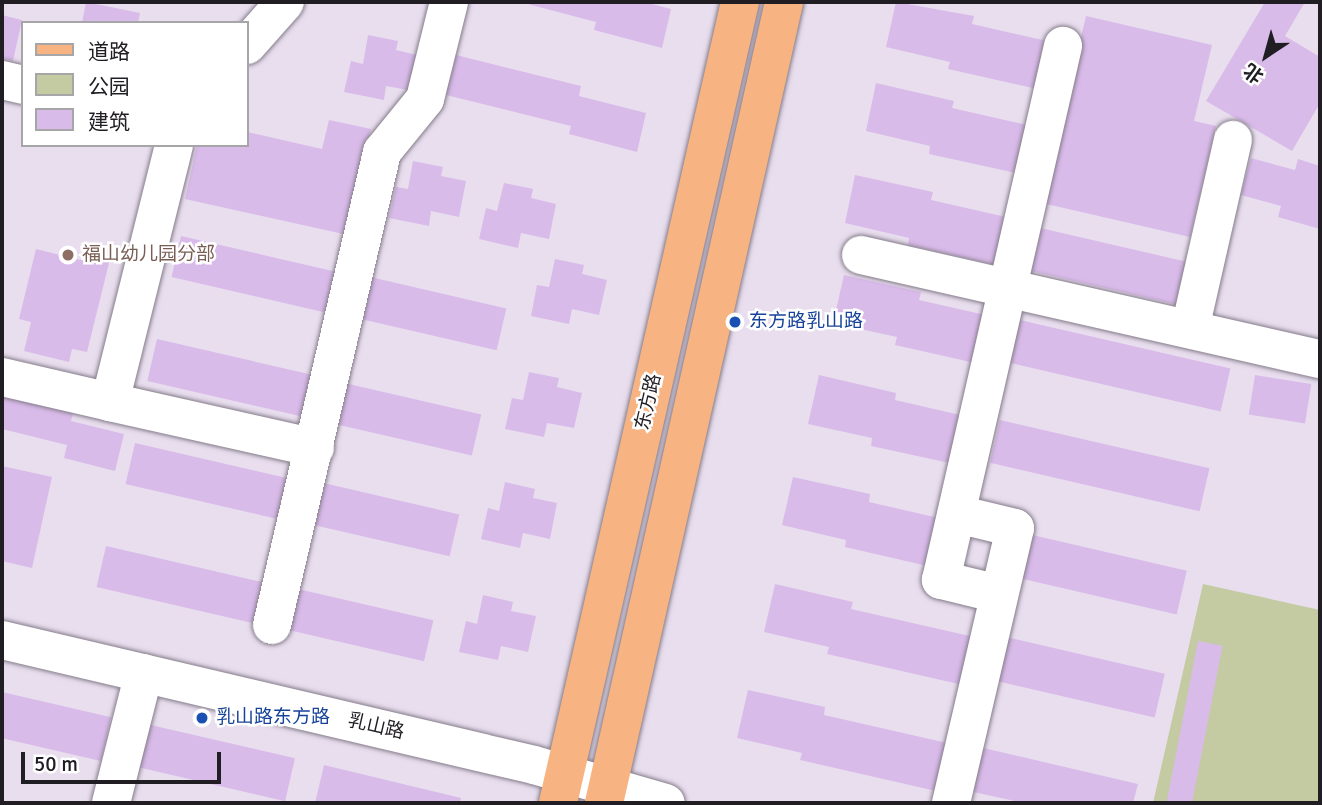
<!DOCTYPE html>
<meta charset="utf-8">
<style>
body{margin:0}
#map{position:relative;width:1322px;height:805px;overflow:hidden;background:#e8deee;font-family:Signika,"Noto Sans SC",sans-serif}
div>[style]{position:absolute}
.green>*{inset:0;background:#c4cba3}
.building>*{inset:0;background:#d9bbea;transform-origin:0 0}
.roads{filter:drop-shadow(0 0 2px #857c8a) drop-shadow(0 0 2px #857c8a)}
.minor>*{height:38px;margin:-19px;padding:0 19px;transform-origin:19px;border-radius:19px;background:#fff}
.major>*{height:38px;margin:-19px;padding:0 19px;transform-origin:19px;border-radius:19px;background:#f7b482}
.dots>*{width:19px;height:19px;translate:-50% -50%;box-sizing:border-box;border:4px solid #fff;border-radius:50%}
span{translate:-50% -50%;white-space:nowrap;text-align:center;line-height:1.15;-webkit-text-stroke:5px #fff;paint-order:stroke}
.education-label{font-size:19px;color:#785e54}
.left{translate:0 -50%;text-align:left}
.transit-label{font-size:19px;color:#164399}
.street-label{font-size:19px;color:#201d23}
.frame{position:absolute;inset:0;border:4px solid #201d23;pointer-events:none}
.legend{position:absolute;left:21px;top:21px;width:228px;height:126px;box-sizing:border-box;background:#fff;border:2px solid #a6a5a7;margin:0;padding:9px 12px;list-style:none;font-size:21px;color:#201d23}
.legend li{display:flex;align-items:center;gap:14px;height:35px}
.legend b{width:35px;border:2px solid #a6a5a7}
.north{position:absolute;left:1231px;top:21px;width:70px;height:70px;-webkit-text-stroke:5px #fff;paint-order:stroke;rotate:216deg;font-size:19px;font-weight:700;line-height:28px;text-align:center;color:#201d23}
.north::after{content:'';display:block;margin:auto;width:24px;height:32px;background:#201d23;clip-path:polygon(50% 0,100% 100%,50% 72%,0 100%)}
.scale{position:absolute;left:21px;top:752px;width:200px;height:32px;box-sizing:border-box;border:4px solid #201d23;border-top:0;padding-left:9px;font-size:21px;line-height:24px;white-space:nowrap;color:#201d23;-webkit-text-stroke:5px #fff;paint-order:stroke}
</style>
<div id="map">
<div class="green">
<div style="clip-path:polygon(1203px 584px,1320px 610px,1320px 803px,1153px 803px)"></div>
</div>
<div class="building">
<div style="clip-path:polygon(86px 2px,140px 13px,138px 23px,82px 23px)"></div>
<div style="clip-path:polygon(520px 2px,644px 2px,671px 9px,662px 48px,594px 30px,596px 22px)"></div>
<div style="clip-path:polygon(896px 2px,974px 16px,972px 24px,1047px 41px,1037px 89px,948px 69px,950px 62px,886px 47px)"></div>
<div style="clip-path:polygon(1265px 2px,1305px 2px,1285px 36px,1320px 57px,1320px 103px,1292px 151px,1206px 101px)"></div>
<div style="clip-path:polygon(2px 15px,22px 20px,13px 61px,2px 59px)"></div>
<div style="clip-path:polygon(1086px 16px,1212px 45px,1194px 121px,1216px 126px,1190px 237px,1042px 203px)"></div>
<div style="clip-path:polygon(368px 35px,398px 41px,396px 50px,421px 56px,414px 91px,386px 86px,384px 100px,344px 92px,351px 61px,363px 64px)"></div>
<div style="clip-path:polygon(452px 54px,581px 86px,579px 96px,646px 113px,637px 152px,569px 134px,571px 126px,442px 94px)"></div>
<div style="clip-path:polygon(876px 83px,954px 101px,952px 108px,1027px 125px,1016px 173px,929px 154px,930px 146px,866px 131px)"></div>
<div style="clip-path:polygon(329px 120px,371px 129px,348px 235px,185px 199px,197px 145px,247px 145px,247px 132px,322px 149px)"></div>
<div style="clip-path:polygon(1251px 158px,1295px 170px,1298px 159px,1320px 166px,1320px 229px,1278px 217px,1281px 206px,1241px 195px)"></div>
<div style="clip-path:polygon(413px 161px,443px 167px,441px 176px,466px 181px,459px 217px,431px 211px,429px 226px,389px 218px,396px 187px,408px 189px)"></div>
<div style="clip-path:polygon(855px 175px,933px 192px,931px 200px,1006px 217px,996px 265px,908px 245px,909px 238px,845px 223px)"></div>
<div style="clip-path:polygon(504px 183px,533px 189px,531px 198px,556px 204px,549px 239px,521px 233px,518px 248px,479px 239px,486px 208px,497px 211px)"></div>
<div style="left:1036px;top:227px;width:162px;height:44px;rotate:13deg"></div>
<div style="left:181px;top:236px;width:161px;height:42px;rotate:13deg"></div>
<div style="clip-path:polygon(36px 249px,89px 262px,92px 250px,111px 255px,87px 352px,72px 349px,69px 362px,24px 351px,31px 322px,19px 319px)"></div>
<div style="clip-path:polygon(555px 259px,584px 265px,582px 274px,607px 280px,599px 315px,572px 309px,569px 324px,531px 316px,537px 285px,549px 287px)"></div>
<div style="clip-path:polygon(844px 275px,921px 292px,919px 300px,994px 317px,984px 365px,895px 345px,897px 337px,833px 323px)"></div>
<div style="left:366px;top:276px;width:144px;height:43px;rotate:13deg"></div>
<div style="left:1020px;top:320px;width:216px;height:44px;rotate:13deg"></div>
<div style="left:157px;top:339px;width:161px;height:43px;rotate:13deg"></div>
<div style="clip-path:polygon(529px 372px,559px 378px,557px 387px,582px 393px,574px 428px,547px 423px,544px 437px,505px 429px,512px 398px,523px 400px)"></div>
<div style="clip-path:polygon(819px 375px,896px 393px,895px 400px,969px 417px,959px 465px,871px 446px,872px 438px,808px 424px)"></div>
<div style="left:1255px;top:375px;width:57px;height:40px;rotate:9deg"></div>
<div style="left:340px;top:382px;width:145px;height:42px;rotate:13deg"></div>
<div style="clip-path:polygon(2px 391px,74px 409px,71px 421px,124px 434px,115px 471px,64px 458px,67px 445px,2px 429px)"></div>
<div style="left:1000px;top:420px;width:215px;height:44px;rotate:13deg"></div>
<div style="left:135px;top:443px;width:161px;height:42px;rotate:13deg"></div>
<div style="clip-path:polygon(2px 466px,52px 477px,32px 568px,2px 561px)"></div>
<div style="clip-path:polygon(793px 477px,870px 494px,869px 502px,943px 519px,932px 567px,845px 547px,846px 540px,782px 525px)"></div>
<div style="left:319px;top:482px;width:144px;height:43px;rotate:13deg"></div>
<div style="clip-path:polygon(505px 482px,535px 489px,533px 498px,557px 503px,550px 539px,523px 533px,520px 548px,481px 539px,488px 508px,499px 511px)"></div>
<div style="left:1028px;top:534px;width:163px;height:45px;rotate:13deg"></div>
<div style="left:106px;top:546px;width:161px;height:42px;rotate:13deg"></div>
<div style="clip-path:polygon(775px 584px,853px 602px,851px 609px,974px 637px,963px 685px,827px 654px,829px 647px,764px 632px)"></div>
<div style="left:298px;top:589px;width:139px;height:42px;rotate:13deg"></div>
<div style="clip-path:polygon(483px 595px,513px 602px,511px 611px,536px 616px,528px 652px,501px 646px,498px 660px,459px 652px,466px 621px,477px 624px)"></div>
<div style="left:1006px;top:637px;width:163px;height:45px;rotate:13deg"></div>
<div style="left:1198px;top:641px;width:25px;height:166px;rotate:11deg"></div>
<div style="clip-path:polygon(748px 690px,825px 707px,824px 715px,947px 743px,936px 791px,800px 760px,802px 753px,737px 738px)"></div>
<div style="left:2px;top:692px;width:112px;height:45px;rotate:13deg"></div>
<div style="left:142px;top:723px;width:157px;height:44px;rotate:13deg"></div>
<div style="clip-path:polygon(979px 747px,1138px 784px,1133px 803px,1024px 803px,969px 791px)"></div>
<div style="clip-path:polygon(324px 765px,461px 798px,460px 803px,315px 803px)"></div>
</div>
<div class="roads">
<div class="minor">
<div style="left:247px;top:45px;width:57px;rotate:-48.5deg"></div>
<div style="left:2px;top:80px;width:22px;rotate:13deg"></div>
<div style="left:861px;top:255px;width:471px;rotate:12.8deg"></div>
<div style="left:1190px;top:329px;width:194px;rotate:-77.2deg"></div>
<div style="left:2px;top:377px;width:111px;rotate:13deg"></div>
<div style="left:110px;top:402px;width:265px;rotate:-76deg"></div>
<div style="left:110px;top:402px;width:210px;rotate:12.6deg"></div>
<div style="left:999px;top:594px;width:60px;rotate:-166.4deg"></div>
<div style="left:941px;top:580px;width:548px;rotate:-77.13deg"></div>
<div style="left:272px;top:625px;width:486px;rotate:-76.9deg"></div>
<div style="left:382px;top:152px;width:68px;rotate:-50.9deg"></div>
<div style="left:425px;top:99px;width:100px;rotate:-76.1deg"></div>
<div style="left:2px;top:640px;width:546px;rotate:13.22deg"></div>
<div style="left:534px;top:765px;width:137px;rotate:16.1deg"></div>
<div style="left:111px;top:803px;width:134px;rotate:-75.8deg"></div>
<div style="left:951px;top:803px;width:282px;rotate:-76.9deg"></div>
<div style="left:1015px;top:528px;width:60px;rotate:-166.4deg"></div>
</div>
<div class="major">
<div style="left:558px;top:803px;width:821px;rotate:-77.2deg"></div>
<div style="left:604px;top:803px;width:821px;rotate:-77.33deg"></div>
</div>
</div>
<div class="dots">
<div style="left:68px;top:255px;background:#8d6e63"></div>
<div style="left:735px;top:322px;background:#1a4fb4"></div>
<div style="left:202px;top:718px;background:#1a4fb4"></div>
</div>
<div class="education-label">
<span class="left" style="left:82px;top:255px">福山幼儿园分部</span>
</div>
<div class="transit-label">
<span class="left" style="left:749px;top:322px">东方路乳山路</span>
<span class="left" style="left:216px;top:718px">乳山路东方路</span>
</div>
<div class="street-label">
<span style="left:649px;top:402px;rotate:-77deg">东方路</span>
<span style="left:376px;top:727px;rotate:13deg">乳山路</span>
</div>
<div class="frame"></div>
<ul class="legend">
<li><b style="height:9px;background:#f7b482"></b>道路</li>
<li><b style="height:19px;background:#c4cba3"></b>公园</li>
<li><b style="height:19px;background:#d9bbea"></b>建筑</li>
</ul>
<div class="north">北</div>
<div class="scale">50 m</div>
</div>
